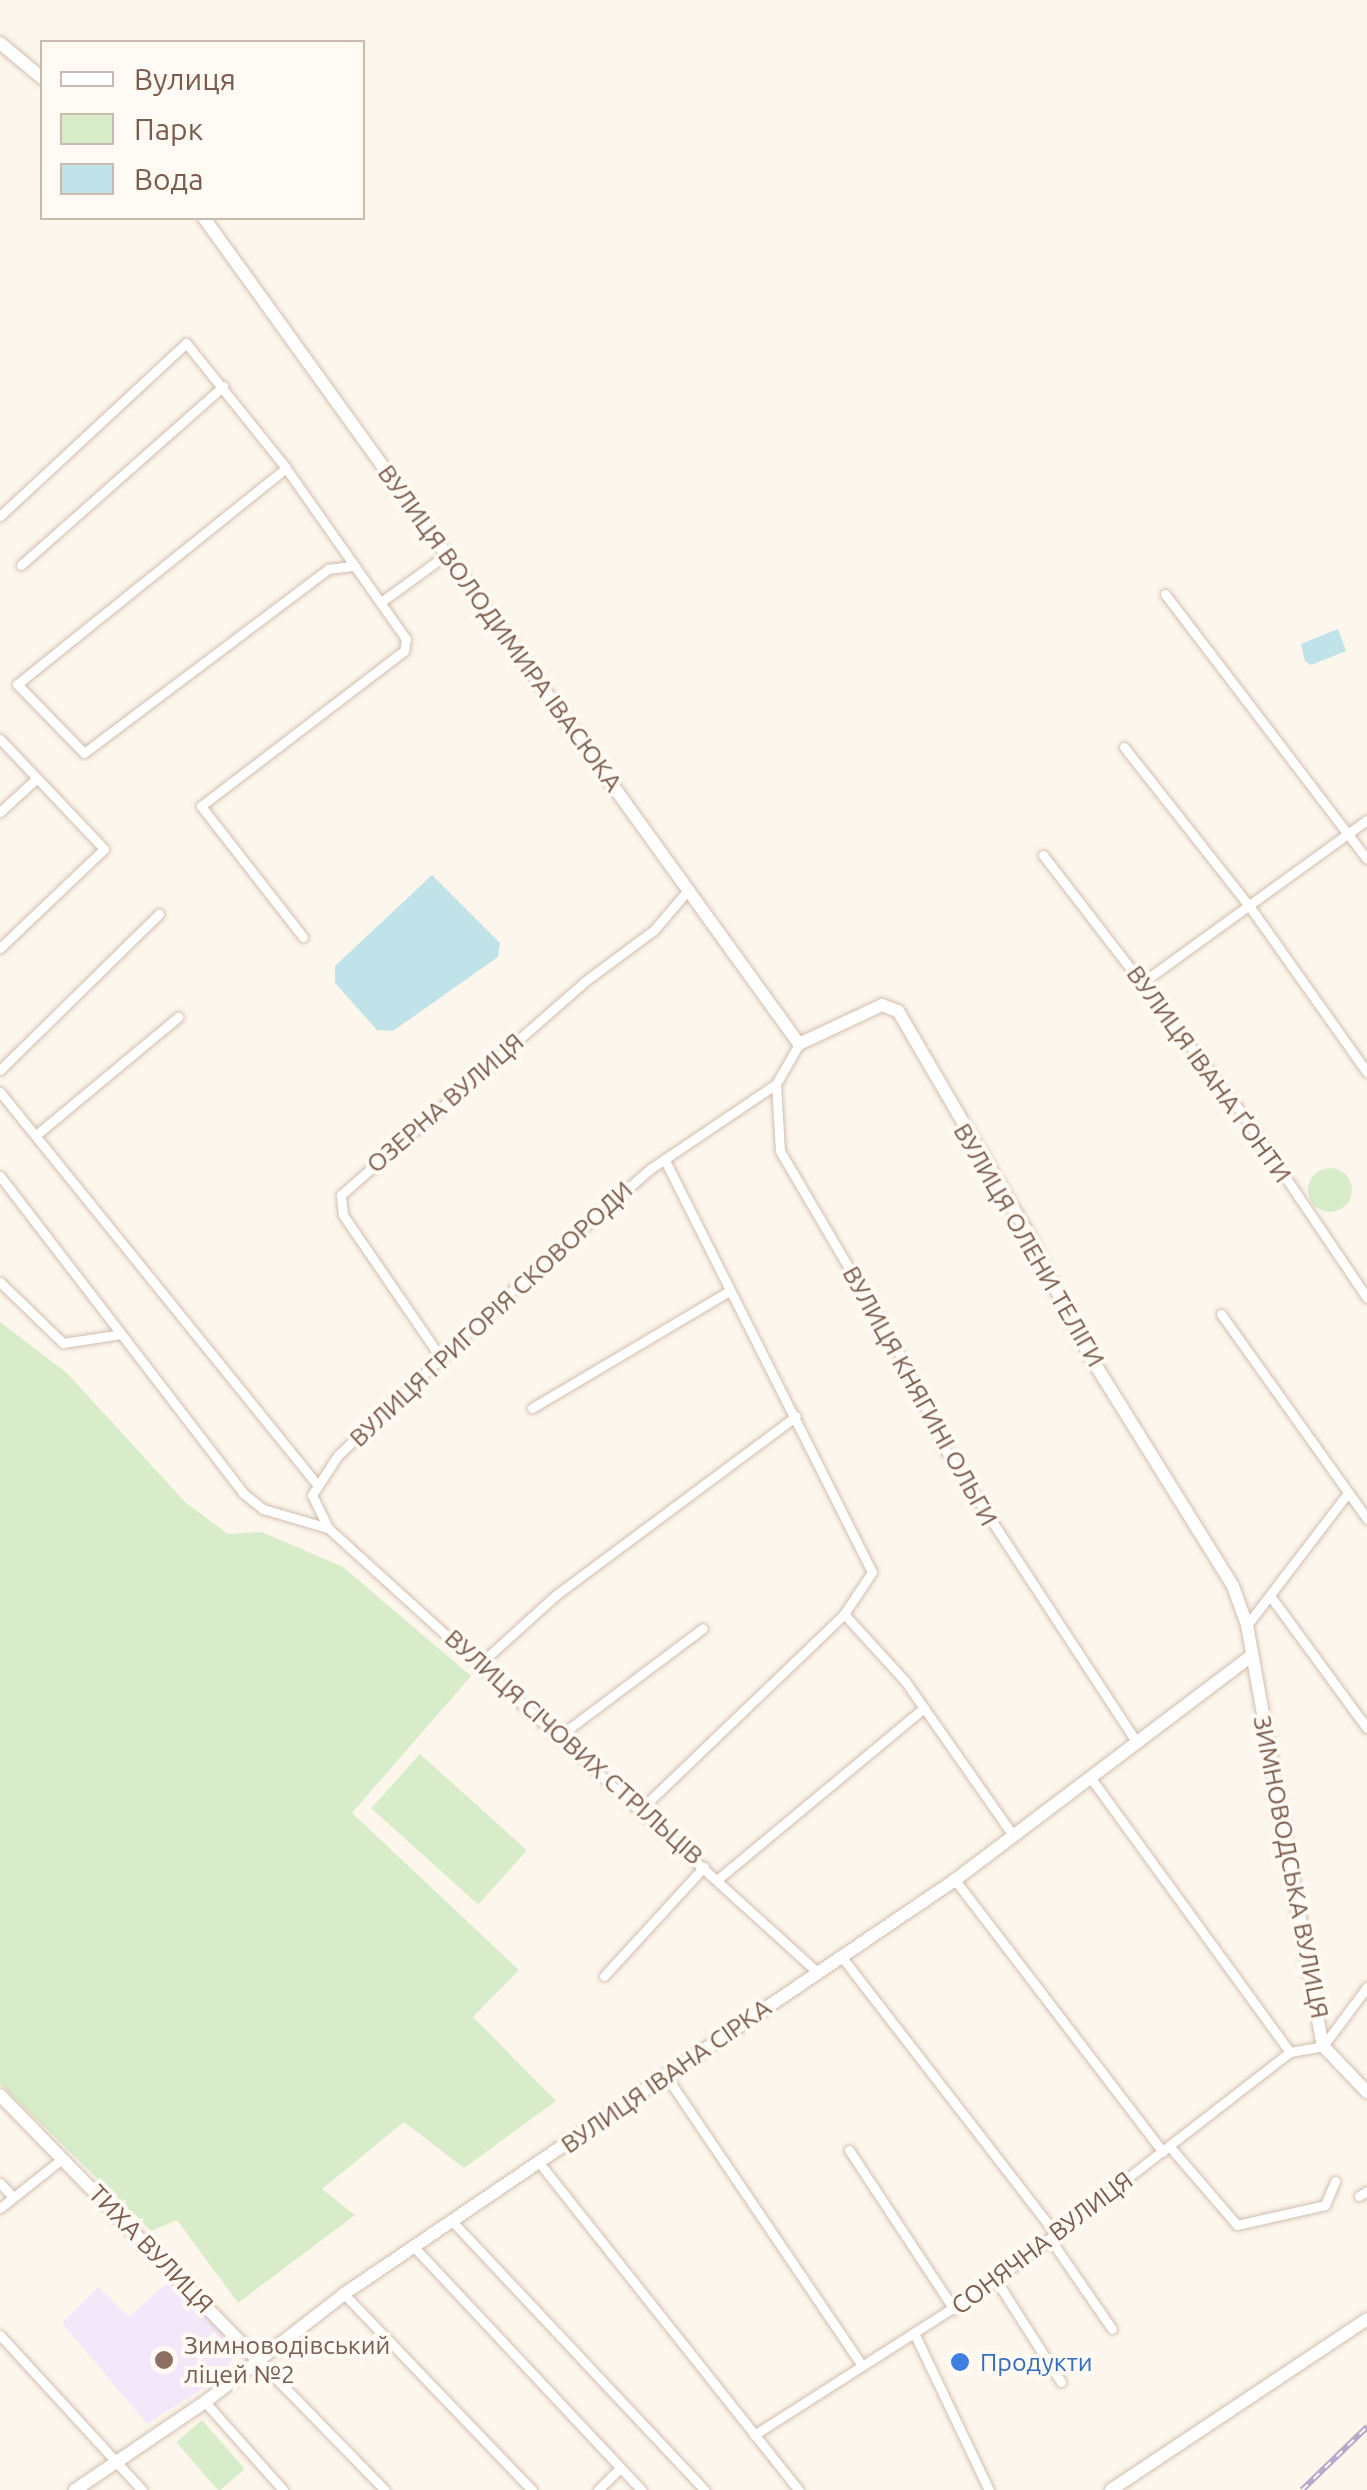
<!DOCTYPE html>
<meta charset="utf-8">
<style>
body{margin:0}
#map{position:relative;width:1367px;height:2490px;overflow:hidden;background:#fdf6ec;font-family:Ubuntu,sans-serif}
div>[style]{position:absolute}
.education>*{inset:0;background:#f3e8fa}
.green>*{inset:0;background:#d8ecc9;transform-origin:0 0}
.round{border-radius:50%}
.water>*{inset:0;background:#bfe3e8}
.roads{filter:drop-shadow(0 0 2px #d1beb0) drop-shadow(0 0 2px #d1beb0)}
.street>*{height:9px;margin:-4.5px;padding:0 4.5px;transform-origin:4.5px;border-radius:4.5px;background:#fff}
.secondary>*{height:12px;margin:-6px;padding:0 6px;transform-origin:6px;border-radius:6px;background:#fff}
.rail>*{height:6px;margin-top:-3px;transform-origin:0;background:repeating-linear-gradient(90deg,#fffaf3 0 8px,#b9a8c9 0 16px);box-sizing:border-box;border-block:2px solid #b9a8c9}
.dots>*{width:28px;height:28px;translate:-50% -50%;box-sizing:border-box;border:5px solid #fffaf3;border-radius:50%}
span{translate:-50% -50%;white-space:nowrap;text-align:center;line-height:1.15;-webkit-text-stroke:8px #fffaf3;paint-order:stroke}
.street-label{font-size:25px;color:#7a5c4d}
.education-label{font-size:25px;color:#785e54}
.left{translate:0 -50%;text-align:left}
.shop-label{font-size:25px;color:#366cbe}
.legend{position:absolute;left:40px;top:40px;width:325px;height:180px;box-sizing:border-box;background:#fffaf3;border:2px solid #cabbb1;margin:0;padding:12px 18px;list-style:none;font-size:30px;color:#7a5c4d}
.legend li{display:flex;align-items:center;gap:20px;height:50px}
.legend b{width:50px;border:2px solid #cabbb1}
</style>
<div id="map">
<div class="education">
<div style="clip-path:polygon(170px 2280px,238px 2348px,224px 2375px,147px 2424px,62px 2323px,98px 2287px,129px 2317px)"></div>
</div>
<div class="green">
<div class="round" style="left:1308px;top:1168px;width:44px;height:44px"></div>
<div style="clip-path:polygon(0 1322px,67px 1373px,186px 1503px,228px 1534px,262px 1532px,343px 1567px,471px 1676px,352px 1813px,519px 1970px,473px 2017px,556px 2101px,464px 2168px,404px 2122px,322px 2189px,355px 2215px,238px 2303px,177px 2220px,151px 2231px,0 2084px)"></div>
<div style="left:420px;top:1754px;width:144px;height:73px;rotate:42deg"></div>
<div style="left:202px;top:2420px;width:65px;height:34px;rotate:49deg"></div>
</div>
<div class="water">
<div style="clip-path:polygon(1338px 629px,1346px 651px,1311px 665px,1305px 661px,1301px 644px)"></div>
<div style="clip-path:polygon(432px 875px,500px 943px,498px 957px,393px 1031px,377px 1030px,335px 983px,335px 966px)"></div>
</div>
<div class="roads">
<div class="street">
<div style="left:0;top:516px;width:254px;rotate:-42.9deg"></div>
<div style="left:186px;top:343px;width:160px;rotate:51.3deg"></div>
<div style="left:21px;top:565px;width:270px;rotate:-41.5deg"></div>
<div style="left:1165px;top:594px;width:333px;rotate:52.7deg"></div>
<div style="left:381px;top:602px;width:82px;rotate:-36deg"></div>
<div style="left:0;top:739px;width:151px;rotate:46.6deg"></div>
<div style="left:104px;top:849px;width:144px;rotate:136.4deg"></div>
<div style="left:1124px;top:747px;width:204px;rotate:51.8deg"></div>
<div style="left:1250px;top:907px;width:202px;rotate:54.7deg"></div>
<div style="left:0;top:812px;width:50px;rotate:-42.6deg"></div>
<div style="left:1043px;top:855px;width:333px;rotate:52.4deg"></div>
<div style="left:1246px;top:1119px;width:216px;rotate:55.9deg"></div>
<div style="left:303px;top:937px;width:166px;rotate:-127.9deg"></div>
<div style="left:201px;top:806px;width:255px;rotate:-37.4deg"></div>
<div style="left:404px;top:651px;width:12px;rotate:-81deg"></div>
<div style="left:406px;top:639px;width:209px;rotate:-125.1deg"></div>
<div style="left:286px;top:468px;width:345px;rotate:141.2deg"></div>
<div style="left:17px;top:684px;width:96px;rotate:45.8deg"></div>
<div style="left:84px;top:753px;width:306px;rotate:-37deg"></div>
<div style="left:328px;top:569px;width:26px;rotate:-7deg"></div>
<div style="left:1143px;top:982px;width:276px;rotate:-35.9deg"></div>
<div style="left:799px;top:1044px;width:46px;rotate:119.9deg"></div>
<div style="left:776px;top:1084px;width:152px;rotate:146deg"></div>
<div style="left:650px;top:1169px;width:171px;rotate:138.8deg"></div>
<div style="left:521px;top:1282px;width:252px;rotate:136.6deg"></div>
<div style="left:338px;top:1455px;width:48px;rotate:123deg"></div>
<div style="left:312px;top:1495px;width:37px;rotate:64deg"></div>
<div style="left:328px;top:1528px;width:659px;rotate:42.23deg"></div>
<div style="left:0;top:1070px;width:223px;rotate:-44.5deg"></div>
<div style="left:776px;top:1084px;width:67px;rotate:86.6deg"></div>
<div style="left:780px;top:1151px;width:243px;rotate:59.5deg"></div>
<div style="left:903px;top:1360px;width:101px;rotate:64.7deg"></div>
<div style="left:946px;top:1451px;width:349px;rotate:56.8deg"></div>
<div style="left:0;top:1092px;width:501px;rotate:51.07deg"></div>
<div style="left:36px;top:1135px;width:185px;rotate:-39.7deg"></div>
<div style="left:0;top:1176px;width:399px;rotate:52.5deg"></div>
<div style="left:243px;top:1493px;width:26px;rotate:39deg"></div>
<div style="left:263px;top:1509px;width:68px;rotate:16.3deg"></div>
<div style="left:0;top:1282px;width:88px;rotate:44.1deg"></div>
<div style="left:63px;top:1343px;width:54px;rotate:-8.6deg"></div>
<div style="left:1221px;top:1314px;width:252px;rotate:54.5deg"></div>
<div style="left:441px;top:1358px;width:173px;rotate:-124.4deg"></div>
<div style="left:343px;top:1215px;width:20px;rotate:-96deg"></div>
<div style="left:341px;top:1195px;width:323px;rotate:-41.2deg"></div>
<div style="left:584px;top:982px;width:87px;rotate:-36.6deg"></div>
<div style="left:654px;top:930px;width:54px;rotate:-49.5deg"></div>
<div style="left:532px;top:1408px;width:229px;rotate:-30.7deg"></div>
<div style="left:1271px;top:1597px;width:162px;rotate:53.8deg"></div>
<div style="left:844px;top:1614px;width:91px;rotate:47.7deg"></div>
<div style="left:905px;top:1681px;width:187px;rotate:55deg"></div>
<div style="left:1247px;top:1625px;width:166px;rotate:-52.6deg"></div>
<div style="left:482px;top:1662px;width:100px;rotate:-42.2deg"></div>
<div style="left:556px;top:1595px;width:299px;rotate:-36.7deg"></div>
<div style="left:556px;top:1732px;width:15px;rotate:-16deg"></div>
<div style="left:570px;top:1728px;width:166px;rotate:-36.9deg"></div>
<div style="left:1090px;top:1777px;width:340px;rotate:54deg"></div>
<div style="left:642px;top:1808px;width:280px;rotate:-43.8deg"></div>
<div style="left:844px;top:1614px;width:50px;rotate:-56.3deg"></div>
<div style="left:872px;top:1572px;width:461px;rotate:-116.7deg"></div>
<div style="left:718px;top:1879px;width:268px;rotate:-39.7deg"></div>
<div style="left:955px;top:1880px;width:342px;rotate:52.6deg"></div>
<div style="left:841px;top:1956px;width:351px;rotate:52.3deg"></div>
<div style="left:604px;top:1976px;width:148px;rotate:-47.5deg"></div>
<div style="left:666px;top:2076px;width:348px;rotate:55.9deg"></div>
<div style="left:1170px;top:2147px;width:103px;rotate:49.3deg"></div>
<div style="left:1237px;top:2225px;width:90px;rotate:-12.8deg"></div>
<div style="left:1325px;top:2205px;width:26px;rotate:-67deg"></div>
<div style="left:849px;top:2150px;width:191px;rotate:56.6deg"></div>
<div style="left:541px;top:2165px;width:415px;rotate:51.6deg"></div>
<div style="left:0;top:2183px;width:19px;rotate:47deg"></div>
<div style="left:1359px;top:2196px;width:9px;rotate:-32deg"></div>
<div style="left:0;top:2208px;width:80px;rotate:-38.4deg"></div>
<div style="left:452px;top:2221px;width:369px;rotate:46.8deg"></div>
<div style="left:1050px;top:2239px;width:109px;rotate:55.4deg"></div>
<div style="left:414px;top:2247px;width:333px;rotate:46.9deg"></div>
<div style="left:996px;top:2280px;width:121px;rotate:57.5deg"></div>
<div style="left:344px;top:2294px;width:272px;rotate:46.2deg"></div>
<div style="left:0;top:2335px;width:210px;rotate:47.5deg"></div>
<div style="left:915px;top:2335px;width:172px;rotate:64.5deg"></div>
<div style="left:259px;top:2361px;width:180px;rotate:45.7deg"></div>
<div style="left:205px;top:2402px;width:118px;rotate:48.4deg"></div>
<div style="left:754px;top:2435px;width:287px;rotate:-32.6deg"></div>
<div style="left:996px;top:2280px;width:372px;rotate:-37.8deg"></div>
<div style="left:1290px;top:2052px;width:34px;rotate:-10deg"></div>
<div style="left:1323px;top:2046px;width:74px;rotate:-53.3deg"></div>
<div style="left:598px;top:2490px;width:31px;rotate:-45deg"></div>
</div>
<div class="secondary">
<div style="left:0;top:43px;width:55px;rotate:39.8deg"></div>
<div style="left:204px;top:218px;width:1018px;rotate:54.23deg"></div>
<div style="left:799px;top:1044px;width:92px;rotate:-25.2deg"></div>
<div style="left:882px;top:1005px;width:17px;rotate:21deg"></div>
<div style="left:898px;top:1011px;width:254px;rotate:59.7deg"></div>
<div style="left:1026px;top:1230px;width:138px;rotate:63.2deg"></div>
<div style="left:1088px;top:1353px;width:274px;rotate:58.1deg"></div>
<div style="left:1233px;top:1586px;width:41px;rotate:70.3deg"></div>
<div style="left:1247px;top:1625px;width:428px;rotate:79.8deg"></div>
<div style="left:1323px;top:2046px;width:64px;rotate:46.3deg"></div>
<div style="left:0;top:2095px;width:371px;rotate:45.8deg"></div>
<div style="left:75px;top:2490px;width:157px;rotate:-34.1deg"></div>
<div style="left:205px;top:2402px;width:176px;rotate:-37.8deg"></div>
<div style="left:344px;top:2294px;width:738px;rotate:-34.12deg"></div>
<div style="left:955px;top:1880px;width:373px;rotate:-37.1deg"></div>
<div style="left:1111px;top:2490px;width:308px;rotate:-33.7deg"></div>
</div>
</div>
<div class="rail">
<div style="left:1302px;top:2490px;width:91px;rotate:-44.1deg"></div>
</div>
<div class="dots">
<div style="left:164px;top:2360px;background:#8d6e63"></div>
<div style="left:960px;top:2362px;background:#3f7fe0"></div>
</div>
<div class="street-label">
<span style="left:500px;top:628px;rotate:54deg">ВУЛИЦЯ ВОЛОДИМИРА ІВАСЮКА</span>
<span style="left:1209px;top:1074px;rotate:54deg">ВУЛИЦЯ ІВАНА ҐОНТИ</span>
<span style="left:445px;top:1103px;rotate:-41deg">ОЗЕРНА ВУЛИЦЯ</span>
<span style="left:1029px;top:1245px;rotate:60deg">ВУЛИЦЯ ОЛЕНИ ТЕЛІГИ</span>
<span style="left:491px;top:1314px;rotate:-43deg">ВУЛИЦЯ ГРИГОРІЯ СКОВОРОДИ</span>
<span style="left:920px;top:1396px;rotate:61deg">ВУЛИЦЯ КНЯГИНІ ОЛЬГИ</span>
<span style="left:574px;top:1747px;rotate:42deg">ВУЛИЦЯ СІЧОВИХ СТРІЛЬЦІВ</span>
<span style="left:1291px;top:1867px;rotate:79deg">ЗИМНОВОДСЬКА ВУЛИЦЯ</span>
<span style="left:666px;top:2076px;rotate:-35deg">ВУЛИЦЯ ІВАНА СІРКА</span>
<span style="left:1042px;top:2243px;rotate:-37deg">СОНЯЧНА ВУЛИЦЯ</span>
<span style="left:151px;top:2249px;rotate:46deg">ТИХА ВУЛИЦЯ</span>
</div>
<div class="education-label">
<span class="left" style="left:184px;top:2360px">Зимноводівський<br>ліцей №2</span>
</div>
<div class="shop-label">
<span class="left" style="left:980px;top:2362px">Продукти</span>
</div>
<ul class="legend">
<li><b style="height:12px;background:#fff"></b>Вулиця</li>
<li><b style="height:28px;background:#d8ecc9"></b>Парк</li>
<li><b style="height:28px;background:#bfe3e8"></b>Вода</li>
</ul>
</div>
